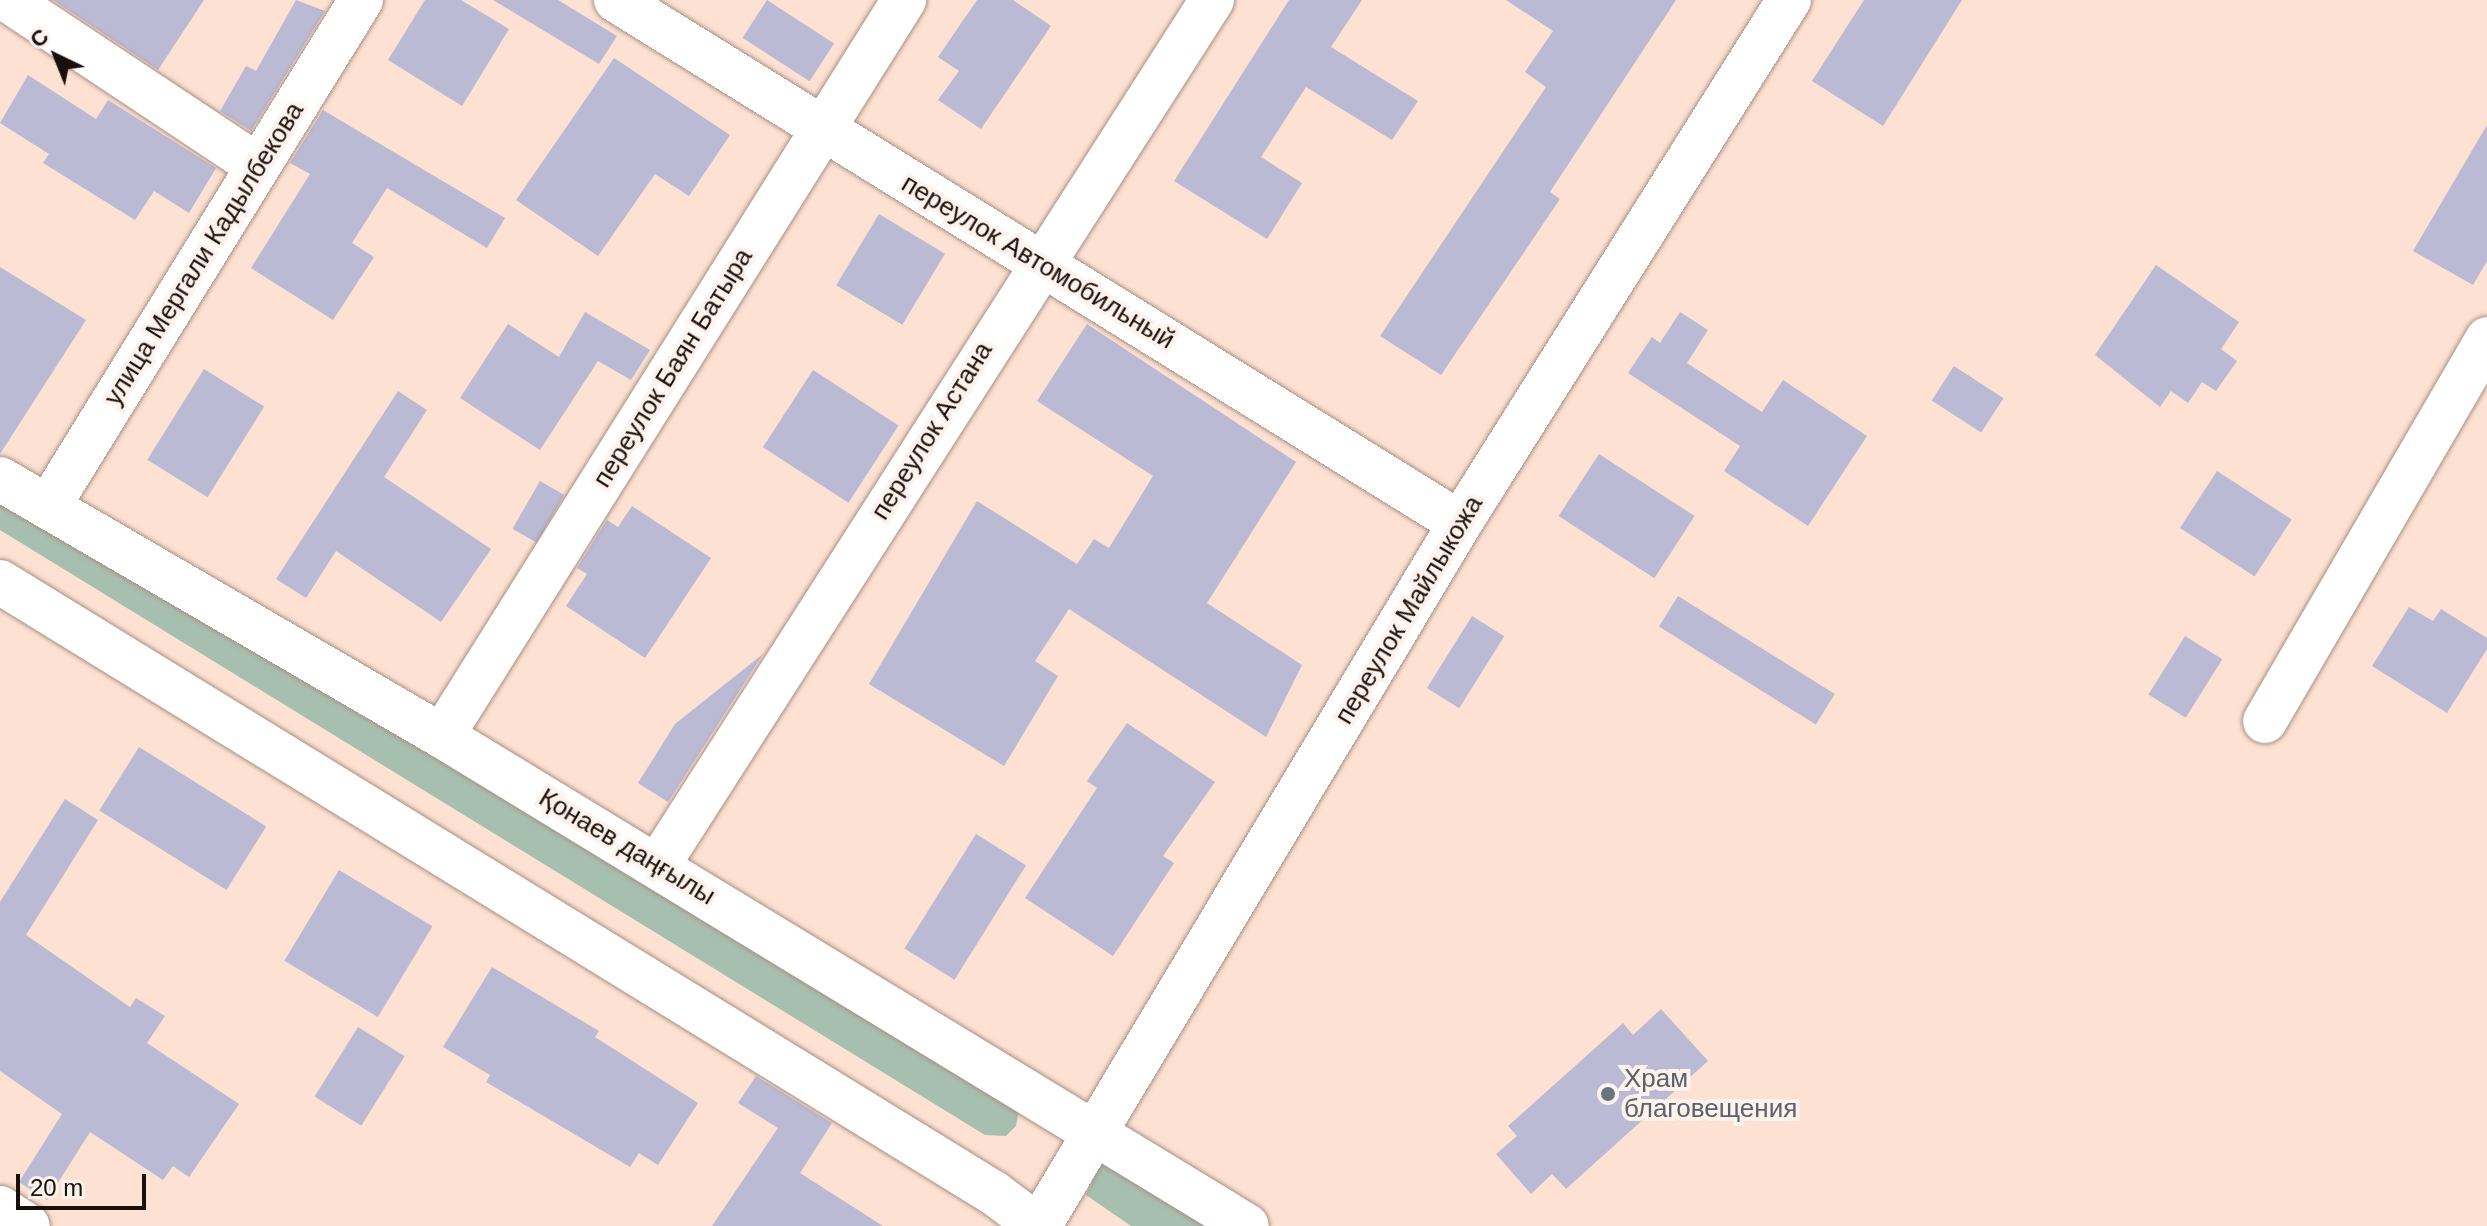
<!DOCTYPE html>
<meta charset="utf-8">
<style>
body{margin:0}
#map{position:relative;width:2487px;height:1226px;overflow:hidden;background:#fde1d2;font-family:Arial,sans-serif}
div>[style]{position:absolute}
.green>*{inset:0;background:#a7bfaf}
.building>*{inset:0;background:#babad4;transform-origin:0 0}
.roads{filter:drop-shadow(0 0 2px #a99083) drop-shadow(0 0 2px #a99083)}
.minor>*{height:44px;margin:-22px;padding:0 22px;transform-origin:22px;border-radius:22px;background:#fff}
.dots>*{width:22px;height:22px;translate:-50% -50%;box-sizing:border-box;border:4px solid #fdf2ec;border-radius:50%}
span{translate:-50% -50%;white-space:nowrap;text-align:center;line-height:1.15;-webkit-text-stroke:8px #fdf2ec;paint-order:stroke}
.street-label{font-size:26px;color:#190f0b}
.worship-label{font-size:26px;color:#5b616d}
.left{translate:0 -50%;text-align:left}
.north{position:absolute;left:16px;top:16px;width:80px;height:80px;-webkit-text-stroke:6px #fdf2ec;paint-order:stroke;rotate:317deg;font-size:22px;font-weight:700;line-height:32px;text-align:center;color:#190f0b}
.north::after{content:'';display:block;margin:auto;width:28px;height:36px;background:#190f0b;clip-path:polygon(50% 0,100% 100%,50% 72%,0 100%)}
.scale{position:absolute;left:16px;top:1174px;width:130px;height:36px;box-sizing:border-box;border:4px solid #190f0b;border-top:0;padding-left:10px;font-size:24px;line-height:28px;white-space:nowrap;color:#190f0b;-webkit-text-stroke:6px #fdf2ec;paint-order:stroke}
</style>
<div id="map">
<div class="green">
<div style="clip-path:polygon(0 475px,1019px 1110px,1016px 1126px,1006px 1136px,985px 1135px,0 530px)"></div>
<div style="clip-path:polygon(1108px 1162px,1223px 1226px,1131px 1226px,1086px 1195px,1100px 1164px)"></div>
</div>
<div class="building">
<div style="clip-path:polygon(53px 0,204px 0,158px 70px)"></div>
<div style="clip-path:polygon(296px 0,325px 11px,251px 131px,220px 111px,246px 66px,256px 71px)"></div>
<div style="clip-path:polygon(425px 0,461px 0,509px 29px,462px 106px,388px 60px)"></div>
<div style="clip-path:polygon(493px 0,558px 0,617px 36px,599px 64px)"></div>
<div style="left:767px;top:0;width:80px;height:45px;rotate:33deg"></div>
<div style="clip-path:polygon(977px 0,1013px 0,1051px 26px,981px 129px,938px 100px,959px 71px,938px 57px)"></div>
<div style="clip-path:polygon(1289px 0,1362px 0,1331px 47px,1418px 101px,1392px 140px,1306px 87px,1261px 157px,1302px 183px,1267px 239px,1174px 181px)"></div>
<div style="clip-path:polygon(1506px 0,1676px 0,1550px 192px,1560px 199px,1441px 375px,1380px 336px,1546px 87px,1525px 72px,1553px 31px)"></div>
<div style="clip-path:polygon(1864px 0,1962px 0,1883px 126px,1812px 81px)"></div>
<div style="clip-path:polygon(614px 58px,730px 135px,689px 196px,655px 174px,598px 256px,516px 200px)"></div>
<div style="clip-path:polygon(28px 75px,96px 119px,108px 100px,216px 168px,189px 213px,154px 191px,135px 220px,43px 163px,49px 154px,0 123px)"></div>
<div style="clip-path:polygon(323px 110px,505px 218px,487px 248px,387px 188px,352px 243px,374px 257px,333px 320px,251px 268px,310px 174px,290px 163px)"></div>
<div style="clip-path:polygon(2487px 125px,2487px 261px,2473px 285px,2413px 251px)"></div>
<div style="left:879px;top:214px;width:77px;height:83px;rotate:31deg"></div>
<div style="clip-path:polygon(2156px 265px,2239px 322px,2221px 349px,2237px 361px,2216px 391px,2202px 382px,2188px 403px,2171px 391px,2160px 407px,2095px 355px)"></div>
<div style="clip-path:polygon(0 267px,86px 320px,0 454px)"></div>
<div style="clip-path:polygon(585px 312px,650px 350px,631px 380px,598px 361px,540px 450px,460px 398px,508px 324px,559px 357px)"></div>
<div style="clip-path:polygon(1680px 312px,1708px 330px,1687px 363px,1762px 412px,1783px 380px,1867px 436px,1808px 526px,1724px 471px,1740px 446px,1628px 373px,1652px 337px,1660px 343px)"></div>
<div style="clip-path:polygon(1087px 324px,1296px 462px,1207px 603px,1302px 665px,1266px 737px,1069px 609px,1035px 661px,1058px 676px,1004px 766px,869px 684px,977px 501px,1077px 564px,1094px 539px,1109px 548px,1153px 476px,1037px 401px)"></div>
<div style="left:1954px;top:366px;width:59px;height:41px;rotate:33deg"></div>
<div style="left:204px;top:369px;width:71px;height:107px;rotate:32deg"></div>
<div style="left:813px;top:370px;width:102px;height:92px;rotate:33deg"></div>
<div style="clip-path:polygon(398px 391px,427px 410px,384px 477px,491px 549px,441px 622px,336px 551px,306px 598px,276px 579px)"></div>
<div style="left:1599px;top:454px;width:114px;height:74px;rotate:33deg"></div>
<div style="left:2217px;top:471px;width:89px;height:68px;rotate:33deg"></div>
<div style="left:540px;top:481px;width:28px;height:55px;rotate:30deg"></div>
<div style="clip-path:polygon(632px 506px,711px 558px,645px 658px,566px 606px,587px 574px,577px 568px,607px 520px,618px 527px)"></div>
<div style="left:1678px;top:596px;width:185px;height:36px;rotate:32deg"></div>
<div style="clip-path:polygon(2409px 607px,2433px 621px,2441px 609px,2487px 638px,2487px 649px,2447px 713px,2372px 666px)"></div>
<div style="left:1472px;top:616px;width:38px;height:85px;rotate:32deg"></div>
<div style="left:2185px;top:636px;width:44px;height:69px;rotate:32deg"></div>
<div style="clip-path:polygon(763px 654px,668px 802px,638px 783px,675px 724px)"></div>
<div style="clip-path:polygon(1127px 723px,1215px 782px,1163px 856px,1174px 863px,1113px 956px,1025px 898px,1097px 788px,1087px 781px)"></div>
<div style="left:139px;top:747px;width:150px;height:75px;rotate:32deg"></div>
<div style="clip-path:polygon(65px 799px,98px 820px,26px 935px,130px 1007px,136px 998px,165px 1016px,147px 1043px,239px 1104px,189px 1177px,173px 1166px,163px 1180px,90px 1132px,47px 1200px,19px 1182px,62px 1114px,0 1071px,0 902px)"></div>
<div style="left:976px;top:834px;width:59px;height:135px;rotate:32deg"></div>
<div style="left:339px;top:870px;width:109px;height:106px;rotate:31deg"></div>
<div style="clip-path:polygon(492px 967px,599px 1031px,595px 1037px,698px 1103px,658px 1165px,639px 1153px,630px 1167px,486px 1082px,490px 1075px,443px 1047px)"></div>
<div style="clip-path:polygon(1661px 1009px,1708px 1061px,1566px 1189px,1552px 1174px,1531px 1194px,1496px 1154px,1517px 1136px,1508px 1126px,1623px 1023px,1633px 1035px)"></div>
<div style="left:358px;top:1027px;width:55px;height:82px;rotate:32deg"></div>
<div style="clip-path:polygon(756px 1076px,832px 1123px,800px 1173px,883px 1226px,712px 1226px,778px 1128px,738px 1103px)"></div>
</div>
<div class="roads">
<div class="minor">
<div style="left:8px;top:0;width:300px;rotate:33.6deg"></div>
<div style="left:616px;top:0;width:993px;rotate:31.79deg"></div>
<div style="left:0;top:479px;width:511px;rotate:30.18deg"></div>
<div style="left:442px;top:736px;width:942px;rotate:31.33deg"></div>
<div style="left:48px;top:507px;width:596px;rotate:-58.31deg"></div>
<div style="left:0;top:582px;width:1167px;rotate:31.58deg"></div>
<div style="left:994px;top:1193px;width:55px;rotate:36.9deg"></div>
<div style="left:2265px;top:721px;width:442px;rotate:-59.8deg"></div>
<div style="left:442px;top:736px;width:869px;rotate:-57.88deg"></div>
<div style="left:658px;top:865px;width:1027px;rotate:-57.36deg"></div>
<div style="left:0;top:1208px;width:33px;rotate:33deg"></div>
<div style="left:1039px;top:1226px;width:819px;rotate:-59.08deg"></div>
<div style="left:1460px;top:523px;width:618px;rotate:-57.83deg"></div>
</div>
</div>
<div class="dots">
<div style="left:1608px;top:1094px;background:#6b7280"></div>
</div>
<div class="street-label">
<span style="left:204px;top:254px;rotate:-58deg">улица Мергали Кадылбекова</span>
<span style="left:1038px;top:262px;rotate:31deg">переулок Автомобильный</span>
<span style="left:673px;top:368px;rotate:-58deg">переулок Баян Батыра</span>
<span style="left:932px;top:431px;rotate:-58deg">переулок Астана</span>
<span style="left:1409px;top:610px;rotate:-59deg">переулок Майлыкожа</span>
<span style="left:627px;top:847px;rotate:31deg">Қонаев даңғылы</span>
</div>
<div class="worship-label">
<span class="left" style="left:1624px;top:1094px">Храм<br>благовещения</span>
</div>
<div class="north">С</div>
<div class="scale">20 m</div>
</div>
